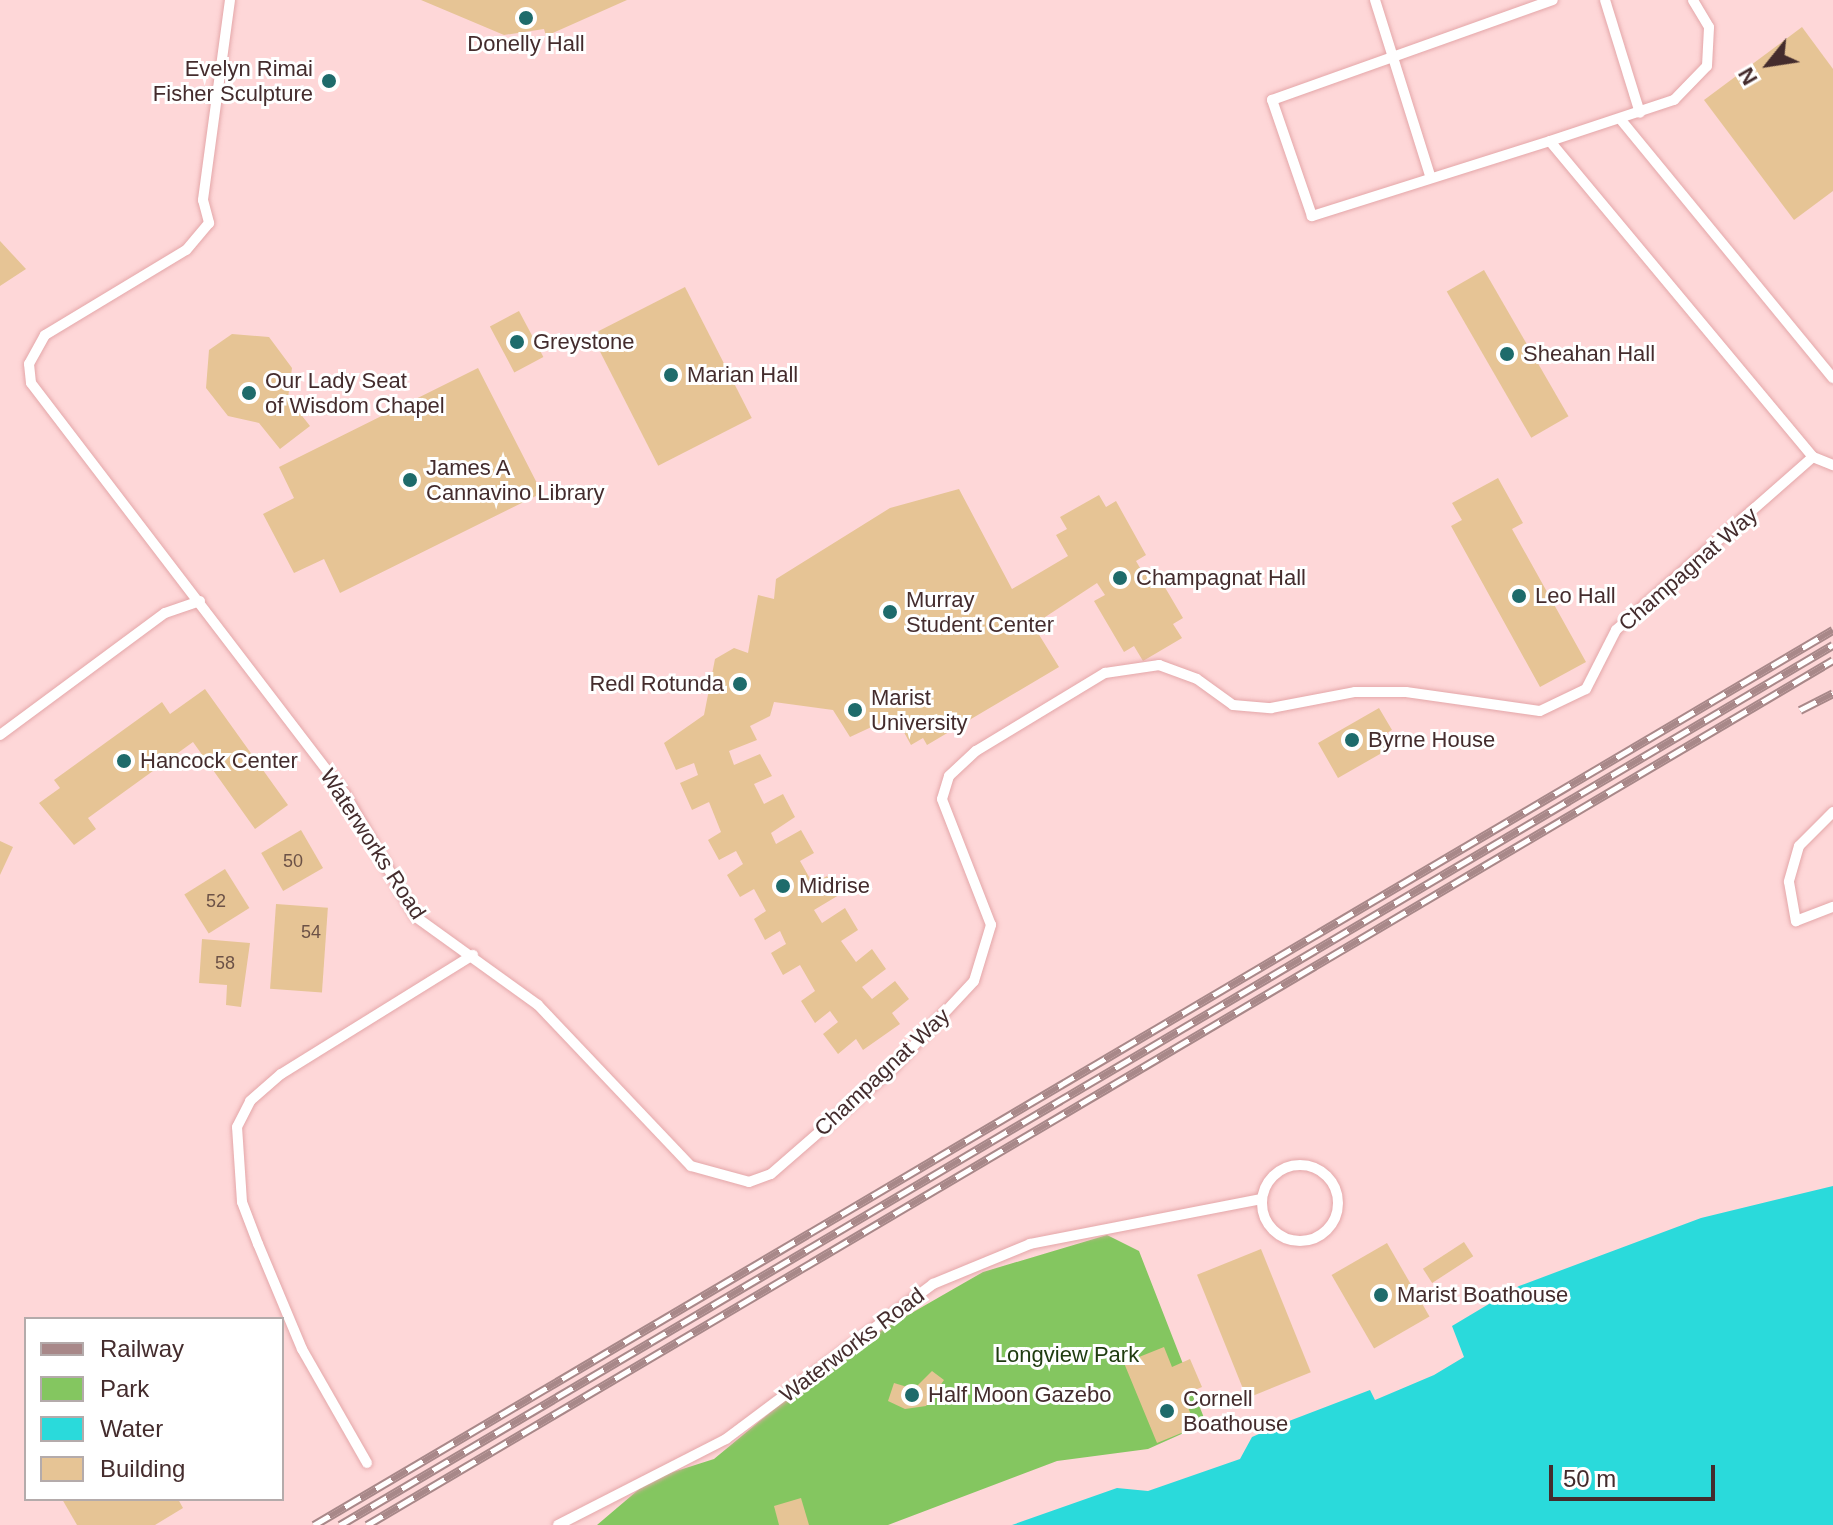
<!DOCTYPE html>
<style>
body{margin:0}
#map{position:relative;width:1833px;height:1525px;overflow:hidden;background:#fed7d8;font-family:Arial,sans-serif}
div>[style]{position:absolute}
.green>*{inset:0;background:#84c660}
.water>*{inset:0;background:#2adadb}
.building>*{inset:0;background:#e6c495;transform-origin:0 0}
.roads{filter:drop-shadow(0 0 2px #e4a7a9) drop-shadow(0 0 2px #e4a7a9)}
.service>*{height:10px;margin:-5px;padding:0 5px;transform-origin:5px;border-radius:5px;background:#fff}
.service>.ring{margin:-5px;padding:0;box-sizing:content-box;background:none;border:10px solid #fff;border-radius:50%}
.rail>*{height:9px;margin-top:-4.5px;transform-origin:0;background:repeating-linear-gradient(90deg,#fff 0 18px,#a88889 0 36px);box-sizing:border-box;border-block:2px solid #a88889}
.dots>*{width:22px;height:22px;translate:-50% -50%;box-sizing:border-box;border:4px solid #fff;border-radius:50%}
span{translate:-50% -50%;white-space:nowrap;text-align:center;line-height:1.15;-webkit-text-stroke:6px #fff;paint-order:stroke}
.number-label{font-size:18px;color:#6c5247}
.number-label span{-webkit-text-stroke-width:0}
.poi-label{font-size:22px;color:#442c2d}
.right{translate:-100% -50%;text-align:right}
.left{translate:0 -50%;text-align:left}
.street-label{font-size:22px;color:#442c2d}
.park-label{font-size:22px;color:#203c10}
.legend{position:absolute;left:24px;top:1317px;width:260px;height:184px;box-sizing:border-box;background:#fff;border:2px solid #b4abab;margin:0;padding:10px 14px;list-style:none;font-size:24px;color:#442c2d}
.legend li{display:flex;align-items:center;gap:16px;height:40px}
.legend b{width:40px;border:2px solid #b4abab}
.north{position:absolute;left:1729px;top:24px;width:80px;height:80px;-webkit-text-stroke:6px #fff;paint-order:stroke;rotate:240deg;font-size:22px;font-weight:700;line-height:32px;text-align:center;color:#442c2d}
.north::after{content:'';display:block;margin:auto;width:28px;height:36px;background:#442c2d;clip-path:polygon(50% 0,100% 100%,50% 72%,0 100%)}
.scale{position:absolute;left:1549px;top:1465px;width:166px;height:36px;box-sizing:border-box;border:4px solid #442c2d;border-top:0;padding-left:10px;font-size:24px;line-height:28px;white-space:nowrap;color:#442c2d;-webkit-text-stroke:6px #fff;paint-order:stroke}
</style>
<div id="map">
<div class="green">
<div style="clip-path:polygon(1107px 1235px,1139px 1251px,1206px 1423px,1148px 1449px,1057px 1461px,888px 1525px,597px 1525px,651px 1479px,714px 1459px,842px 1353px,983px 1272px)"></div>
</div>
<div class="water">
<div style="clip-path:polygon(1833px 1186px,1833px 1525px,1012px 1525px,1117px 1488px,1148px 1491px,1240px 1459px,1252px 1437px,1289px 1421px,1370px 1390px,1375px 1400px,1434px 1375px,1464px 1357px,1452px 1326px,1519px 1286px,1701px 1218px)"></div>
</div>
<div class="building">
<div style="clip-path:polygon(421px 0,627px 0,546px 36px,544px 29px,504px 35px)"></div>
<div style="clip-path:polygon(1802px 27px,1833px 69px,1833px 191px,1794px 220px,1704px 100px)"></div>
<div style="clip-path:polygon(0 241px,26px 269px,0 286px)"></div>
<div style="left:1484px;top:270px;width:169px;height:43px;rotate:60deg"></div>
<div style="left:685px;top:287px;width:147px;height:105px;rotate:63deg"></div>
<div style="left:519px;top:311px;width:52px;height:33px;rotate:62deg"></div>
<div style="clip-path:polygon(232px 334px,269px 337px,292px 368px,288px 398px,310px 426px,280px 449px,259px 423px,228px 416px,206px 388px,209px 350px)"></div>
<div style="clip-path:polygon(478px 368px,542px 493px,340px 593px,324px 559px,294px 573px,263px 514px,294px 498px,279px 467px)"></div>
<div style="clip-path:polygon(1498px 478px,1523px 523px,1512px 529px,1586px 662px,1540px 687px,1451px 526px,1462px 520px,1452px 503px)"></div>
<div style="clip-path:polygon(959px 489px,1012px 589px,1068px 556px,1056px 535px,1067px 529px,1060px 517px,1099px 495px,1106px 507px,1116px 501px,1146px 555px,1136px 561px,1143px 573px,1153px 567px,1183px 618px,1173px 624px,1182px 638px,1143px 661px,1134px 646px,1124px 652px,1094px 601px,1105px 595px,1097px 583px,1033px 625px,1059px 667px,927px 745px,923px 738px,911px 745px,895px 716px,850px 737px,833px 710px,774px 702px,770px 716px,750px 726px,757px 740px,729px 751px,734px 765px,760px 754px,772px 776px,754px 784px,764px 804px,783px 794px,795px 817px,771px 833px,776px 844px,801px 830px,814px 853px,800px 861px,813px 884px,827px 876px,839px 895px,814px 910px,822px 923px,845px 908px,858px 930px,841px 941px,856px 962px,872px 949px,886px 969px,862px 987px,872px 999px,895px 981px,909px 999px,892px 1013px,900px 1024px,863px 1050px,856px 1039px,838px 1054px,823px 1034px,838px 1022px,830px 1011px,815px 1023px,801px 1001px,815px 991px,800px 965px,783px 975px,771px 953px,786px 944px,780px 931px,765px 940px,754px 919px,766px 911px,754px 889px,740px 897px,727px 875px,743px 864px,736px 851px,719px 860px,708px 840px,721px 832px,709px 802px,692px 810px,680px 783px,698px 775px,694px 763px,676px 770px,664px 743px,704px 715px,715px 659px,734px 648px,748px 653px,758px 595px,774px 599px,776px 579px,890px 508px)"></div>
<div style="clip-path:polygon(205px 689px,288px 805px,255px 829px,193px 742px,88px 818px,96px 829px,74px 845px,39px 803px,60px 788px,54px 780px,162px 702px,170px 714px)"></div>
<div style="clip-path:polygon(1379px 708px,1392px 730px,1380px 737px,1387px 750px,1338px 778px,1318px 743px)"></div>
<div style="left:301px;top:830px;width:44px;height:46px;rotate:60deg"></div>
<div style="clip-path:polygon(0 841px,13px 847px,0 875px)"></div>
<div style="left:225px;top:869px;width:46px;height:48px;rotate:58deg"></div>
<div style="left:276px;top:904px;width:52px;height:85px;rotate:4deg"></div>
<div style="clip-path:polygon(202px 939px,250px 943px,241px 1007px,226px 1005px,227px 985px,199px 983px)"></div>
<div style="left:1464px;top:1242px;width:17px;height:49px;rotate:57deg"></div>
<div style="left:1387px;top:1243px;width:85px;height:64px;rotate:60deg"></div>
<div style="left:1261px;top:1249px;width:133px;height:69px;rotate:68deg"></div>
<div style="clip-path:polygon(1164px 1347px,1172px 1367px,1190px 1359px,1202px 1387px,1183px 1395px,1196px 1427px,1157px 1443px,1124px 1363px)"></div>
<div style="clip-path:polygon(932px 1371px,944px 1380px,926px 1406px,905px 1409px,888px 1401px,894px 1383px,914px 1389px)"></div>
<div style="clip-path:polygon(801px 1498px,809px 1525px,779px 1525px,774px 1506px)"></div>
<div style="clip-path:polygon(62px 1499px,178px 1499px,183px 1508px,155px 1525px,77px 1525px)"></div>
</div>
<div class="roads">
<div class="service">
<div style="left:230px;top:0;width:202px;rotate:97.7deg"></div>
<div style="left:203px;top:200px;width:24px;rotate:75deg"></div>
<div style="left:209px;top:223px;width:35px;rotate:130deg"></div>
<div style="left:186px;top:250px;width:165px;rotate:148.9deg"></div>
<div style="left:45px;top:335px;width:33px;rotate:119deg"></div>
<div style="left:29px;top:364px;width:19px;rotate:84deg"></div>
<div style="left:31px;top:383px;width:517px;rotate:52.62deg"></div>
<div style="left:345px;top:794px;width:142px;rotate:60deg"></div>
<div style="left:416px;top:917px;width:150px;rotate:35.8deg"></div>
<div style="left:538px;top:1005px;width:222px;rotate:46.5deg"></div>
<div style="left:691px;top:1166px;width:60px;rotate:15.4deg"></div>
<div style="left:749px;top:1182px;width:23px;rotate:-20deg"></div>
<div style="left:771px;top:1174px;width:160px;rotate:-41deg"></div>
<div style="left:892px;top:1069px;width:120px;rotate:-47deg"></div>
<div style="left:974px;top:981px;width:59px;rotate:-73.1deg"></div>
<div style="left:991px;top:925px;width:135px;rotate:-111.3deg"></div>
<div style="left:942px;top:799px;width:24px;rotate:-73deg"></div>
<div style="left:949px;top:776px;width:37px;rotate:-43deg"></div>
<div style="left:976px;top:751px;width:151px;rotate:-31.2deg"></div>
<div style="left:1105px;top:673px;width:55px;rotate:-8.4deg"></div>
<div style="left:1159px;top:665px;width:40px;rotate:20.2deg"></div>
<div style="left:1197px;top:679px;width:44px;rotate:35.8deg"></div>
<div style="left:1233px;top:705px;width:38px;rotate:5deg"></div>
<div style="left:1271px;top:708px;width:86px;rotate:-10.8deg"></div>
<div style="left:1355px;top:692px;width:51px"></div>
<div style="left:1406px;top:692px;width:135px;rotate:8.1deg"></div>
<div style="left:1540px;top:711px;width:51px;rotate:-25.6deg"></div>
<div style="left:1586px;top:689px;width:66px;rotate:-63deg"></div>
<div style="left:1616px;top:630px;width:262px;rotate:-41.3deg"></div>
<div style="left:1813px;top:457px;width:411px;rotate:-129.8deg"></div>
<div style="left:1550px;top:141px;width:250px;rotate:162.5deg"></div>
<div style="left:1312px;top:216px;width:123px;rotate:-109deg"></div>
<div style="left:1272px;top:100px;width:298px;rotate:-19.6deg"></div>
<div style="left:1375px;top:0;width:184px;rotate:72.6deg"></div>
<div style="left:1605px;top:0;width:118px;rotate:72.8deg"></div>
<div style="left:1621px;top:120px;width:334px;rotate:50.6deg"></div>
<div style="left:1550px;top:141px;width:131px;rotate:-18.3deg"></div>
<div style="left:1674px;top:100px;width:47px;rotate:-45.9deg"></div>
<div style="left:1707px;top:66px;width:39px;rotate:-87deg"></div>
<div style="left:1709px;top:27px;width:31px;rotate:-121deg"></div>
<div style="left:1813px;top:457px;width:22px;rotate:22deg"></div>
<div style="left:0;top:735px;width:205px;rotate:-36.5deg"></div>
<div style="left:165px;top:613px;width:37px;rotate:-19deg"></div>
<div style="left:1833px;top:812px;width:48px;rotate:135deg"></div>
<div style="left:1799px;top:846px;width:37px;rotate:106deg"></div>
<div style="left:1789px;top:882px;width:40px;rotate:80deg"></div>
<div style="left:1796px;top:921px;width:40px;rotate:-21deg"></div>
<div class="ring" style="left:1262px;top:1165px;width:66px;height:66px"></div>
<div style="left:367px;top:1463px;width:131px;rotate:-119.7deg"></div>
<div style="left:302px;top:1349px;width:114px;rotate:-112.7deg"></div>
<div style="left:258px;top:1244px;width:45px;rotate:-110.9deg"></div>
<div style="left:242px;top:1202px;width:75px;rotate:-93.8deg"></div>
<div style="left:237px;top:1127px;width:29px;rotate:-63deg"></div>
<div style="left:250px;top:1101px;width:41px;rotate:-41.1deg"></div>
<div style="left:281px;top:1074px;width:226px;rotate:-31.8deg"></div>
<div style="left:558px;top:1525px;width:189px;rotate:-27.1deg"></div>
<div style="left:726px;top:1439px;width:259px;rotate:-36.8deg"></div>
<div style="left:933px;top:1284px;width:105px;rotate:-22.4deg"></div>
<div style="left:1030px;top:1244px;width:236px;rotate:-11deg"></div>
</div>
</div>
<div class="rail">
<div style="left:1800px;top:710px;width:37px;rotate:-27deg"></div>
<div style="left:314px;top:1525px;width:1763px;rotate:-30.51deg"></div>
<div style="left:340px;top:1525px;width:1733px;rotate:-30.52deg"></div>
<div style="left:367px;top:1525px;width:1702px;rotate:-30.54deg"></div>
</div>
<div class="dots">
<div style="left:526px;top:18px;background:#1e6b6b"></div>
<div style="left:329px;top:81px;background:#1e6b6b"></div>
<div style="left:517px;top:342px;background:#1e6b6b"></div>
<div style="left:1507px;top:354px;background:#1e6b6b"></div>
<div style="left:671px;top:375px;background:#1e6b6b"></div>
<div style="left:249px;top:393px;background:#1e6b6b"></div>
<div style="left:410px;top:480px;background:#1e6b6b"></div>
<div style="left:1120px;top:578px;background:#1e6b6b"></div>
<div style="left:1519px;top:596px;background:#1e6b6b"></div>
<div style="left:890px;top:612px;background:#1e6b6b"></div>
<div style="left:740px;top:684px;background:#1e6b6b"></div>
<div style="left:855px;top:710px;background:#1e6b6b"></div>
<div style="left:1352px;top:740px;background:#1e6b6b"></div>
<div style="left:124px;top:761px;background:#1e6b6b"></div>
<div style="left:783px;top:886px;background:#1e6b6b"></div>
<div style="left:1381px;top:1295px;background:#1e6b6b"></div>
<div style="left:912px;top:1395px;background:#1e6b6b"></div>
<div style="left:1167px;top:1411px;background:#1e6b6b"></div>
</div>
<div class="number-label">
<span style="left:293px;top:861px">50</span>
<span style="left:216px;top:901px">52</span>
<span style="left:311px;top:932px">54</span>
<span style="left:225px;top:963px">58</span>
</div>
<div class="poi-label">
<span style="left:526px;top:44px">Donelly Hall</span>
<span class="right" style="left:313px;top:81px">Evelyn Rimai<br>Fisher Sculpture</span>
<span class="left" style="left:533px;top:342px">Greystone</span>
<span class="left" style="left:1523px;top:354px">Sheahan Hall</span>
<span class="left" style="left:687px;top:375px">Marian Hall</span>
<span class="left" style="left:265px;top:393px">Our Lady Seat<br>of Wisdom Chapel</span>
<span class="left" style="left:426px;top:480px">James A<br>Cannavino Library</span>
<span class="left" style="left:1136px;top:578px">Champagnat Hall</span>
<span class="left" style="left:1535px;top:596px">Leo Hall</span>
<span class="left" style="left:906px;top:612px">Murray<br>Student Center</span>
<span class="right" style="left:724px;top:684px">Redl Rotunda</span>
<span class="left" style="left:871px;top:710px">Marist<br>University</span>
<span class="left" style="left:1368px;top:740px">Byrne House</span>
<span class="left" style="left:140px;top:761px">Hancock Center</span>
<span class="left" style="left:799px;top:886px">Midrise</span>
<span class="left" style="left:1397px;top:1295px">Marist Boathouse</span>
<span class="left" style="left:928px;top:1395px">Half Moon Gazebo</span>
<span class="left" style="left:1183px;top:1411px">Cornell<br>Boathouse</span>
</div>
<div class="street-label">
<span style="left:1688px;top:569px;rotate:-41deg">Champagnat Way</span>
<span style="left:373px;top:844px;rotate:57deg">Waterworks Road</span>
<span style="left:882px;top:1072px;rotate:-43deg">Champagnat Way</span>
<span style="left:852px;top:1345px;rotate:-37deg">Waterworks Road</span>
</div>
<div class="park-label">
<span style="left:1067px;top:1355px">Longview Park</span>
</div>
<ul class="legend">
<li><b style="height:10px;background:#a88889"></b>Railway</li>
<li><b style="height:22px;background:#84c660"></b>Park</li>
<li><b style="height:22px;background:#2adadb"></b>Water</li>
<li><b style="height:22px;background:#e6c495"></b>Building</li>
</ul>
<div class="north">N</div>
<div class="scale">50 m</div>
</div>
